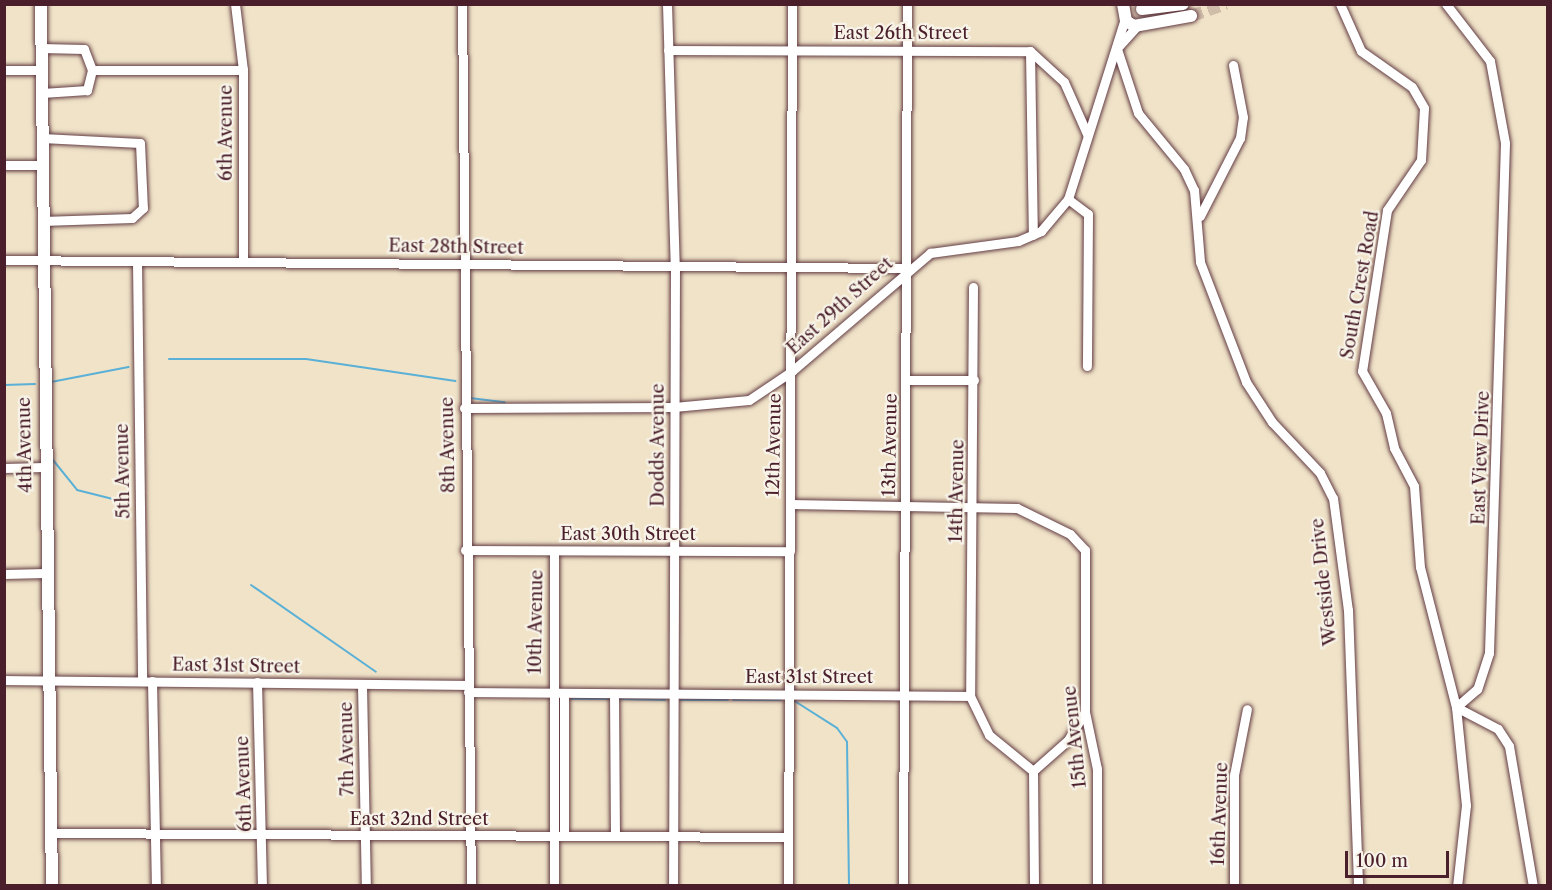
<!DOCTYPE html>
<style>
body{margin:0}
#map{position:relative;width:1552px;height:890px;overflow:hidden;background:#f0e3c8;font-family:"Libre Caslon Text",serif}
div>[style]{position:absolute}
.stream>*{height:2px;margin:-1px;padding:0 1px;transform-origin:1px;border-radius:1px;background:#5ab0d6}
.major-tunnel>*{height:12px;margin-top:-6px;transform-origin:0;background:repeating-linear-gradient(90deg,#cfbca9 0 12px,transparent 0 18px)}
.roads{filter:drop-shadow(0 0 2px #633c43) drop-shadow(0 0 2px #633c43)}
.minor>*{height:9px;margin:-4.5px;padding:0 4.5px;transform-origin:4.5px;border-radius:4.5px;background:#fff}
.major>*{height:12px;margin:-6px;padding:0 6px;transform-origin:6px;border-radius:6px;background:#fff}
span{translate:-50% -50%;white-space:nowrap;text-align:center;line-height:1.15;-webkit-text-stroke:4.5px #f7f3e8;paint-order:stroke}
.street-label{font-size:18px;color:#4a1f2b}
.frame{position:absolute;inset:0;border:6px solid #4a1f2b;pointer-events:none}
.scale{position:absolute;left:1345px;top:851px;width:104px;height:27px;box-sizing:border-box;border:3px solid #4a1f2b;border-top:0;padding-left:8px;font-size:18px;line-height:21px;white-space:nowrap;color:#4a1f2b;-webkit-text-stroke:4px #f7f3e8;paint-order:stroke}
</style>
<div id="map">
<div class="stream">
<div style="left:169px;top:359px;width:137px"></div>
<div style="left:306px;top:359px;width:151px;rotate:8.4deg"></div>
<div style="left:51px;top:382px;width:79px;rotate:-10.9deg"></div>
<div style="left:4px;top:385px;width:31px;rotate:-2deg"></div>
<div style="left:470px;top:398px;width:35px;rotate:7deg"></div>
<div style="left:53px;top:460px;width:38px;rotate:51deg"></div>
<div style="left:77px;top:490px;width:41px;rotate:14deg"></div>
<div style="left:251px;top:585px;width:152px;rotate:34.8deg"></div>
<div style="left:571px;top:699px;width:39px"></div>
<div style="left:618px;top:699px;width:47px;rotate:1.2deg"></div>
<div style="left:681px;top:700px;width:47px"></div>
<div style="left:733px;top:700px;width:48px"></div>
<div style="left:793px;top:700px;width:52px;rotate:32.5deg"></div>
<div style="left:837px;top:728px;width:17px;rotate:54deg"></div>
<div style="left:847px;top:742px;width:144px;rotate:89.2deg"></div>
</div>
<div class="major-tunnel">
<div style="left:1191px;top:16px;width:37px;rotate:-19deg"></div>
</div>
<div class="roads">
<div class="minor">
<div style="left:235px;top:4px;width:66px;rotate:83.1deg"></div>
<div style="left:243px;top:70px;width:192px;rotate:90deg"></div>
<div style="left:462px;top:4px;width:882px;rotate:89.42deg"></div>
<div style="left:667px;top:4px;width:262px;rotate:88.3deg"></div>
<div style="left:675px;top:266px;width:620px;rotate:90.18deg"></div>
<div style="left:1340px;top:4px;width:51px;rotate:65.9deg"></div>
<div style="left:1361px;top:51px;width:62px;rotate:35.2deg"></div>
<div style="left:1412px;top:87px;width:24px;rotate:60deg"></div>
<div style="left:1424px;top:108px;width:52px;rotate:93.3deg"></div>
<div style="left:1421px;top:160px;width:60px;rotate:124.2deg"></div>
<div style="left:1387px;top:210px;width:163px;rotate:98.8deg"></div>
<div style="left:1362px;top:371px;width:48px;rotate:60.3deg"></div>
<div style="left:1386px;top:413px;width:36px;rotate:77deg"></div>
<div style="left:1394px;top:448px;width:43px;rotate:62.2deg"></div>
<div style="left:1414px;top:486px;width:81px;rotate:85.8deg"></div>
<div style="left:1420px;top:567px;width:145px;rotate:75.6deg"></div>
<div style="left:1456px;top:707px;width:99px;rotate:84.2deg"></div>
<div style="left:1466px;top:805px;width:81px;rotate:96.3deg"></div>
<div style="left:1446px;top:4px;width:72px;rotate:52.3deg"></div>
<div style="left:1490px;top:61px;width:83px;rotate:79.6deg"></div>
<div style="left:1505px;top:143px;width:510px;rotate:91.8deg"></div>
<div style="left:1489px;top:653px;width:38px;rotate:108deg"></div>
<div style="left:1477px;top:689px;width:28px;rotate:139deg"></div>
<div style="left:1456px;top:707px;width:47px;rotate:27.6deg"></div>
<div style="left:1498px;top:729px;width:20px;rotate:57deg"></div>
<div style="left:1509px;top:746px;width:142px;rotate:80.3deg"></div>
<div style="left:1118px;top:47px;width:30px;rotate:-48deg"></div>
<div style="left:41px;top:48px;width:43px;rotate:1.3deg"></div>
<div style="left:84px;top:49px;width:22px;rotate:69deg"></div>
<div style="left:92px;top:70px;width:21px;rotate:104deg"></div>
<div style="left:87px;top:90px;width:45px;rotate:176.2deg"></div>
<div style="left:1117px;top:49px;width:67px;rotate:71.8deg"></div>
<div style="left:1138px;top:113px;width:72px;rotate:50.6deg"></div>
<div style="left:1184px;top:169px;width:23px;rotate:65deg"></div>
<div style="left:1194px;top:190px;width:72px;rotate:85.2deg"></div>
<div style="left:1200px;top:262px;width:129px;rotate:69deg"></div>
<div style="left:1246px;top:382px;width:48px;rotate:57deg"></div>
<div style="left:1272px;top:422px;width:70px;rotate:46.7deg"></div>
<div style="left:1320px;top:473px;width:28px;rotate:63deg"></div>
<div style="left:1333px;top:498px;width:113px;rotate:82.4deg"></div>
<div style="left:1348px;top:610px;width:276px;rotate:87.9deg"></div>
<div style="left:668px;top:50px;width:362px;rotate:0.2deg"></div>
<div style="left:1030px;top:51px;width:46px;rotate:42.4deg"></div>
<div style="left:1064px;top:82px;width:57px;rotate:66.1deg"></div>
<div style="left:1030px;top:51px;width:184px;rotate:89.1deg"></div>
<div style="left:4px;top:70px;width:38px"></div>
<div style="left:92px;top:70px;width:151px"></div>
<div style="left:42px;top:138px;width:98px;rotate:2.9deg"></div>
<div style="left:140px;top:143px;width:65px;rotate:87.4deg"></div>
<div style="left:143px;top:208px;width:15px;rotate:138deg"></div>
<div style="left:132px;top:218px;width:90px;rotate:178.1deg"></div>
<div style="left:4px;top:165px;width:38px"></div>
<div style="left:1068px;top:199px;width:25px;rotate:37deg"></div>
<div style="left:1088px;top:214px;width:152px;rotate:90.4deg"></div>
<div style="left:1200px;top:216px;width:88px;rotate:-62.9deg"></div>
<div style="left:1240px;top:138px;width:21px;rotate:-82deg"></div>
<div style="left:1243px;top:117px;width:53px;rotate:-100.9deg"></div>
<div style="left:4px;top:260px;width:904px;rotate:0.51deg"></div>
<div style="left:137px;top:261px;width:420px;rotate:89.3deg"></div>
<div style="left:973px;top:287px;width:409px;rotate:90.4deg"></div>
<div style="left:970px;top:696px;width:43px;rotate:64deg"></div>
<div style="left:989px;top:735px;width:57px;rotate:39.3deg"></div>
<div style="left:907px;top:380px;width:67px"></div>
<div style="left:464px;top:408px;width:210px;rotate:-0.3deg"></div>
<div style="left:674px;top:407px;width:75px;rotate:-5.3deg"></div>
<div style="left:749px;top:400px;width:52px;rotate:-34deg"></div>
<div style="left:792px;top:371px;width:182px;rotate:-40.5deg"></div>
<div style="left:930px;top:253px;width:89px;rotate:-7.8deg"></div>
<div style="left:1018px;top:241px;width:25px;rotate:-23deg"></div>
<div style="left:1041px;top:231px;width:42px;rotate:-49.8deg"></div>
<div style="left:1068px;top:199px;width:190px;rotate:-72.5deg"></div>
<div style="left:4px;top:468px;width:40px;rotate:-1.4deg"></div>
<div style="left:790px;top:504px;width:227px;rotate:1deg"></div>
<div style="left:1017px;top:508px;width:59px;rotate:26.1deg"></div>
<div style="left:1070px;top:534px;width:22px;rotate:47deg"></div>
<div style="left:1085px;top:550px;width:162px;rotate:90deg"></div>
<div style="left:1085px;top:712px;width:58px;rotate:78.1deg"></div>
<div style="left:1097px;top:769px;width:117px;rotate:90deg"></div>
<div style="left:465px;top:550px;width:325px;rotate:0.2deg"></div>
<div style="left:554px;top:551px;width:335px;rotate:90deg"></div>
<div style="left:4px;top:574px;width:41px;rotate:-1.4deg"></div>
<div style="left:4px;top:680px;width:464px;rotate:0.6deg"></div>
<div style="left:152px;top:681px;width:205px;rotate:88.9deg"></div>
<div style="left:257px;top:682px;width:204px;rotate:88.6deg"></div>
<div style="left:362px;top:685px;width:201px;rotate:88.9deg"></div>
<div style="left:468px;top:692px;width:502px;rotate:0.46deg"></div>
<div style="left:564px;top:694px;width:142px;rotate:90deg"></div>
<div style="left:614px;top:694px;width:142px;rotate:89.6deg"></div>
<div style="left:1033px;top:771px;width:115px;rotate:89.5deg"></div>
<div style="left:1033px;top:771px;width:47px;rotate:-41.5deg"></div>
<div style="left:1068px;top:740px;width:33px;rotate:-59deg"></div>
<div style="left:52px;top:833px;width:735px;rotate:0.31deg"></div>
<div style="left:788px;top:886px;width:882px;rotate:-89.74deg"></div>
<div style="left:903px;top:886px;width:882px;rotate:-89.74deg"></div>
<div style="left:1234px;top:886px;width:111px;rotate:-90deg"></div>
<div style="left:1234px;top:775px;width:67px;rotate:-78.9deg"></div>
</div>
<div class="major">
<div style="left:41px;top:4px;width:882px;rotate:89.29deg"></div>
<div style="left:1123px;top:4px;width:17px;rotate:80deg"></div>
<div style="left:1126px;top:21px;width:9px;rotate:32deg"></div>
<div style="left:1134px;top:26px;width:58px;rotate:-10deg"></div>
<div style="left:1142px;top:9px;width:41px;rotate:-7deg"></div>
</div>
</div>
<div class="street-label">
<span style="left:901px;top:33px">East 26th Street</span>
<span style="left:226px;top:133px;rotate:-90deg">6th Avenue</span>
<span style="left:456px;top:247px;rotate:1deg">East 28th Street</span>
<span style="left:1360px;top:285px;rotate:-80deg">South Crest Road</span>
<span style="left:840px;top:306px;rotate:-42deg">East 29th Street</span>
<span style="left:25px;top:445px;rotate:-91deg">4th Avenue</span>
<span style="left:448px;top:445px;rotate:-91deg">8th Avenue</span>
<span style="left:658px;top:445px;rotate:-90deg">Dodds Avenue</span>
<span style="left:774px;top:445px;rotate:-89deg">12th Avenue</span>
<span style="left:890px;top:445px;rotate:-89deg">13th Avenue</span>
<span style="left:1481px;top:458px;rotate:-88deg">East View Drive</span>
<span style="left:123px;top:471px;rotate:-91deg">5th Avenue</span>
<span style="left:957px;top:491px;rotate:-89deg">14th Avenue</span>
<span style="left:628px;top:534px">East 30th Street</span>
<span style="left:1324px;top:582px;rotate:-96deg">Westside Drive</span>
<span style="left:536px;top:622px;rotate:-89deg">10th Avenue</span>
<span style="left:236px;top:666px;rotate:1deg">East 31st Street</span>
<span style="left:809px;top:677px">East 31st Street</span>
<span style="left:1075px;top:737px;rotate:-96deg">15th Avenue</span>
<span style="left:347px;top:749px;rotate:-91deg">7th Avenue</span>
<span style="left:244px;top:784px;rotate:-92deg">6th Avenue</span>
<span style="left:1220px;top:814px;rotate:-88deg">16th Avenue</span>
<span style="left:419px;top:819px">East 32nd Street</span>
</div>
<div class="frame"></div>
<div class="scale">100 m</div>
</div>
